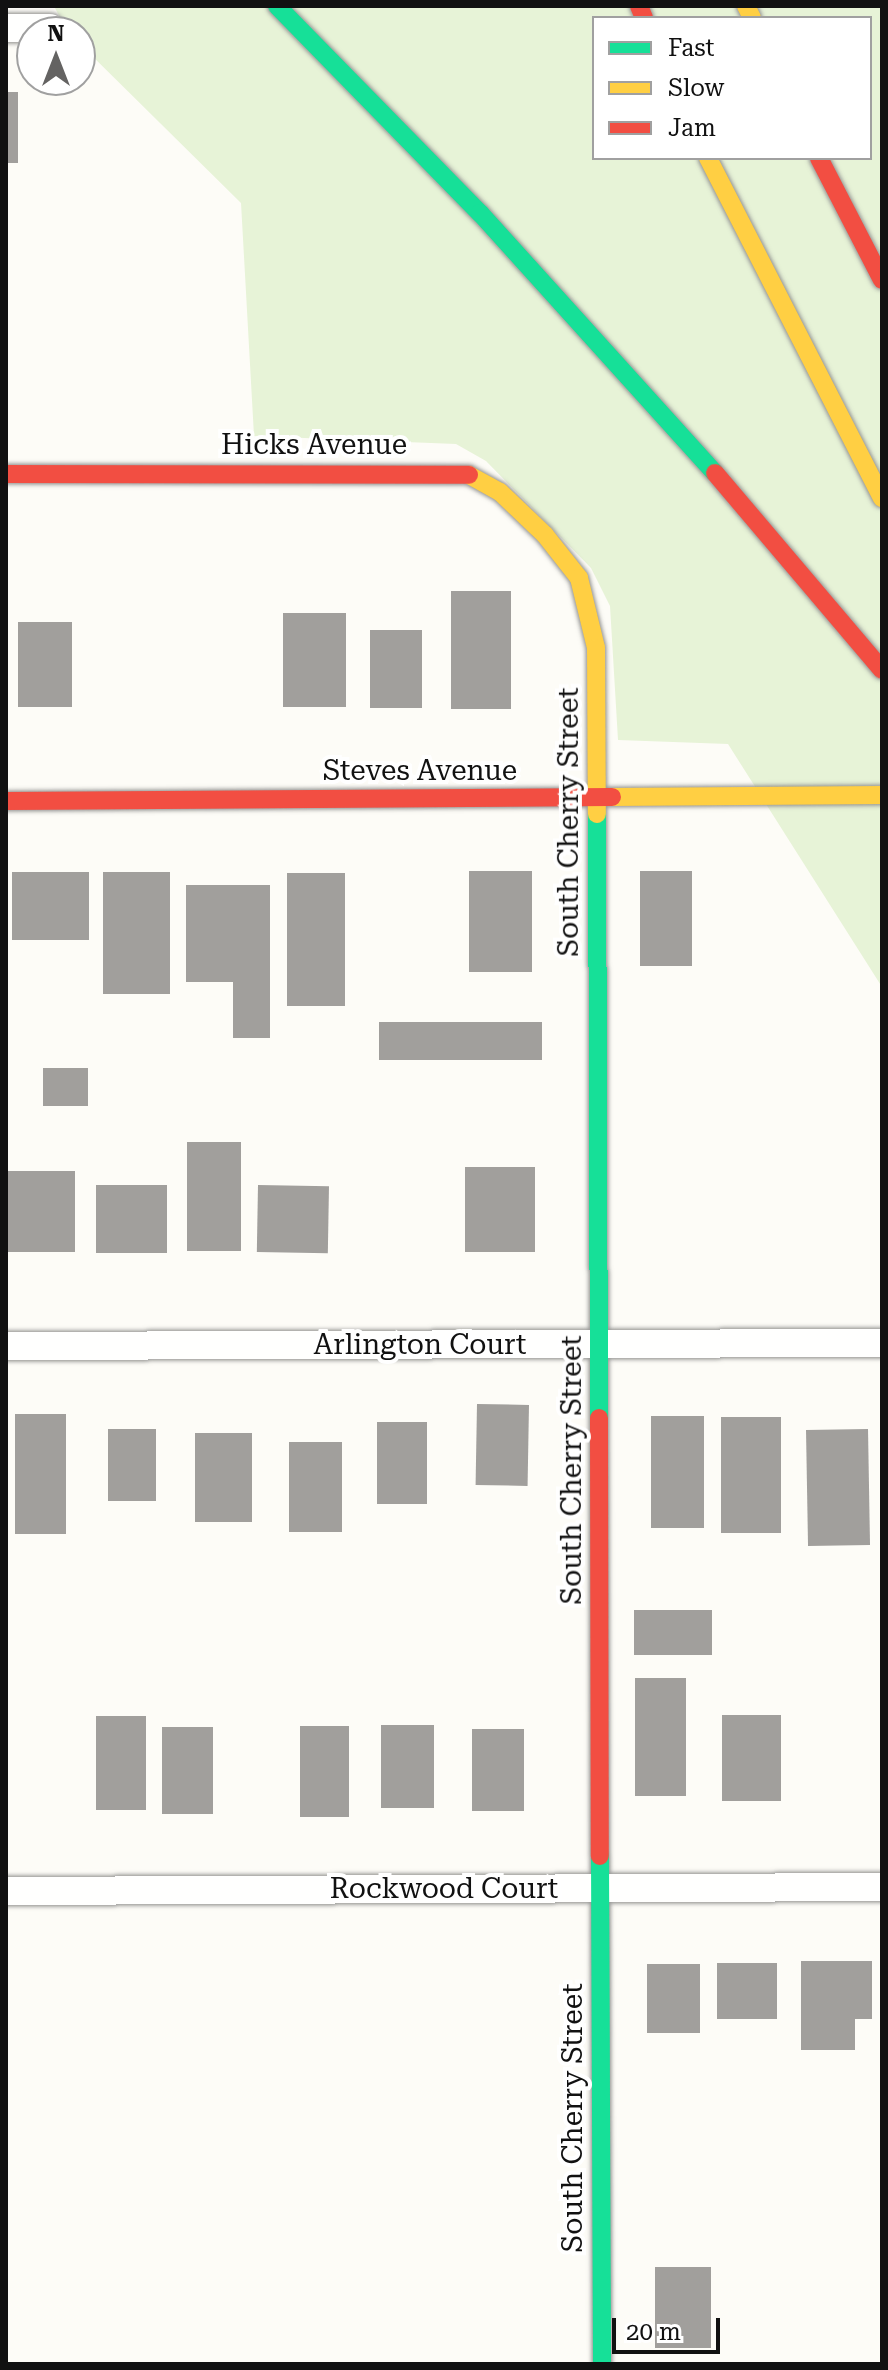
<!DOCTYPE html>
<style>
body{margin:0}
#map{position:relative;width:888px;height:2370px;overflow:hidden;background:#fdfcf7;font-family:"Roboto Serif",serif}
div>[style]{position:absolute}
.green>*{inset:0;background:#e7f3d7}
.building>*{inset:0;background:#a19f9c;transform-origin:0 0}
.roads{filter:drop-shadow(0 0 2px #979795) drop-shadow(0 0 2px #979795)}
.street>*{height:28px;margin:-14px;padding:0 14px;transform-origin:14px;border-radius:14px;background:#fffffe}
.fast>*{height:18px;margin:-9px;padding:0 9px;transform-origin:9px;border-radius:9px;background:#16e098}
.slow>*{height:18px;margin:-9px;padding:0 9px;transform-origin:9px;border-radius:9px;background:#ffcf43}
.jam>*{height:18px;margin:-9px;padding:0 9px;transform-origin:9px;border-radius:9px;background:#f24e42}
span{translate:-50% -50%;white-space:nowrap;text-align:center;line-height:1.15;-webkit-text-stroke:8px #fff;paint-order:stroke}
.street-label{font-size:28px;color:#111}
.frame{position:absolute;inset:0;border:8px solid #111;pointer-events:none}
.legend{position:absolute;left:592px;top:16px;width:280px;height:144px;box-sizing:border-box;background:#fff;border:2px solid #a0a0a0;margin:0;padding:10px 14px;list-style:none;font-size:24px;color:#111}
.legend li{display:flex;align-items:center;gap:16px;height:40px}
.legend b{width:40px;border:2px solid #a0a0a0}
.north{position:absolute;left:16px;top:16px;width:80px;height:80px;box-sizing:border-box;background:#fff;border:2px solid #a0a0a0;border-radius:50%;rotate:0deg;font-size:22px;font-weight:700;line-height:32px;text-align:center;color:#111}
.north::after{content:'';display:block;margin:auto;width:28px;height:36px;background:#646362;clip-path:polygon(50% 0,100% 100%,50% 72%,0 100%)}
.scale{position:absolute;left:612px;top:2318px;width:108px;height:36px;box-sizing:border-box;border:4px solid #111;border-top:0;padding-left:10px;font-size:24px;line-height:28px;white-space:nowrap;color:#111;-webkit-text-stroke:6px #fff;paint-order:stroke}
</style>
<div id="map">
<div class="green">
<div style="clip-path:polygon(evenodd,54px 6px,882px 6px,882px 987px,728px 744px,618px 740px,610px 606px,591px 568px,486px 461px,456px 444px,254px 436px,241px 203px,80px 44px,80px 32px,67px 31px,54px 6px,594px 18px,870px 18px,870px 158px,594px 158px,594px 18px)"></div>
</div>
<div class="building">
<div style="left:6px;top:92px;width:12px;height:71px"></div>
<div style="left:451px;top:591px;width:60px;height:118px"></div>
<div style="left:283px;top:613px;width:63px;height:94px"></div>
<div style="left:18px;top:622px;width:54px;height:85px"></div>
<div style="left:370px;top:630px;width:52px;height:78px"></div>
<div style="left:469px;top:871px;width:63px;height:101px"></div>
<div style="left:640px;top:871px;width:52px;height:95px"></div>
<div style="left:12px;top:872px;width:77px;height:68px"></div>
<div style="left:103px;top:872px;width:67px;height:122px"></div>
<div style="left:287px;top:873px;width:58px;height:133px"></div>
<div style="clip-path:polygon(186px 885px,270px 885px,270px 1038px,233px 1038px,233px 982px,186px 982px)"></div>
<div style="left:379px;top:1022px;width:163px;height:38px"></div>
<div style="left:43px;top:1068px;width:45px;height:38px"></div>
<div style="left:187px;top:1142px;width:54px;height:109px"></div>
<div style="left:465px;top:1167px;width:70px;height:85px"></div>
<div style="left:8px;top:1171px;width:67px;height:81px"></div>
<div style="left:96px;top:1185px;width:71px;height:68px"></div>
<div style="left:258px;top:1185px;width:71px;height:67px;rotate:1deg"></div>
<div style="left:477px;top:1404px;width:52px;height:81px;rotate:1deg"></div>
<div style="left:15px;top:1414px;width:51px;height:120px"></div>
<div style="left:651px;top:1416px;width:53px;height:112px"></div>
<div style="left:721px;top:1417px;width:60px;height:116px"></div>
<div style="left:377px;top:1422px;width:50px;height:82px"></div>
<div style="left:108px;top:1429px;width:48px;height:72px"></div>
<div style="left:868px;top:1429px;width:116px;height:62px;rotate:89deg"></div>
<div style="left:195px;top:1433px;width:57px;height:89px"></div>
<div style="left:289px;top:1442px;width:53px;height:90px"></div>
<div style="left:634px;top:1610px;width:78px;height:45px"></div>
<div style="left:635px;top:1678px;width:51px;height:118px"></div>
<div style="left:722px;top:1715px;width:59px;height:86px"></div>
<div style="left:96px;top:1716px;width:50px;height:94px"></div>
<div style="left:381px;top:1725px;width:53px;height:83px"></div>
<div style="left:300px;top:1726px;width:49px;height:91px"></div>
<div style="left:162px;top:1727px;width:51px;height:87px"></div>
<div style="left:472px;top:1729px;width:52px;height:82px"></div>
<div style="clip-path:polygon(801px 1961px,872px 1961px,872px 2019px,855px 2019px,855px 2050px,801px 2050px)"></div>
<div style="left:717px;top:1963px;width:60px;height:56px"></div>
<div style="left:647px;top:1964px;width:53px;height:69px"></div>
<div style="left:655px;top:2267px;width:56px;height:81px"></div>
</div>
<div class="roads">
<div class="street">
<div style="left:6px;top:28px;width:44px"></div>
<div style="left:6px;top:1346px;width:876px;rotate:-0.2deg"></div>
<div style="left:6px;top:1891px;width:876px;rotate:-0.26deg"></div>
</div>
<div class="fast">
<div style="left:277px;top:6px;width:290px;rotate:45.6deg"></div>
<div style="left:480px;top:213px;width:350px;rotate:47.9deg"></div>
<div style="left:597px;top:814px;width:604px;rotate:89.81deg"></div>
<div style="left:600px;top:1856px;width:508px;rotate:89.77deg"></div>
</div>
<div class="slow">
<div style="left:746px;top:6px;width:13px;rotate:63deg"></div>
<div style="left:708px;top:158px;width:382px;rotate:62.9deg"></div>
<div style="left:469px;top:475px;width:35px;rotate:29deg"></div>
<div style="left:500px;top:492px;width:62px;rotate:43.7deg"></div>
<div style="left:545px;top:535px;width:55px;rotate:51.7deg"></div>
<div style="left:579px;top:578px;width:72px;rotate:76.3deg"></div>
<div style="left:596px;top:648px;width:166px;rotate:89.7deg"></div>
<div style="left:612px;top:797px;width:270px;rotate:-0.4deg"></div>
</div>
<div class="jam">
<div style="left:639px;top:6px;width:13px;rotate:67deg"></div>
<div style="left:819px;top:158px;width:137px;rotate:62.7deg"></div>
<div style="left:715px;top:473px;width:258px;rotate:49.7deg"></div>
<div style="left:6px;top:474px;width:463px;rotate:0.1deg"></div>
<div style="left:6px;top:801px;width:606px;rotate:-0.38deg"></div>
<div style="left:599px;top:1418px;width:438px;rotate:89.9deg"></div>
</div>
</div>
<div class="street-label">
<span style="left:314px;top:445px">Hicks Avenue</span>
<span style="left:420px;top:771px">Steves Avenue</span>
<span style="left:569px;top:822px;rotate:-90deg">South Cherry Street</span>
<span style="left:420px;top:1345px">Arlington Court</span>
<span style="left:572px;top:1470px;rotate:-90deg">South Cherry Street</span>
<span style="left:444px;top:1889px">Rockwood Court</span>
<span style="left:573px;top:2118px;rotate:-90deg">South Cherry Street</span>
</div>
<div class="frame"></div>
<ul class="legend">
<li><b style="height:10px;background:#16e098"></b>Fast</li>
<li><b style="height:10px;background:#ffcf43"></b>Slow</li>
<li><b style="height:10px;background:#f24e42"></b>Jam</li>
</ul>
<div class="north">N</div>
<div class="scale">20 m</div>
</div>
